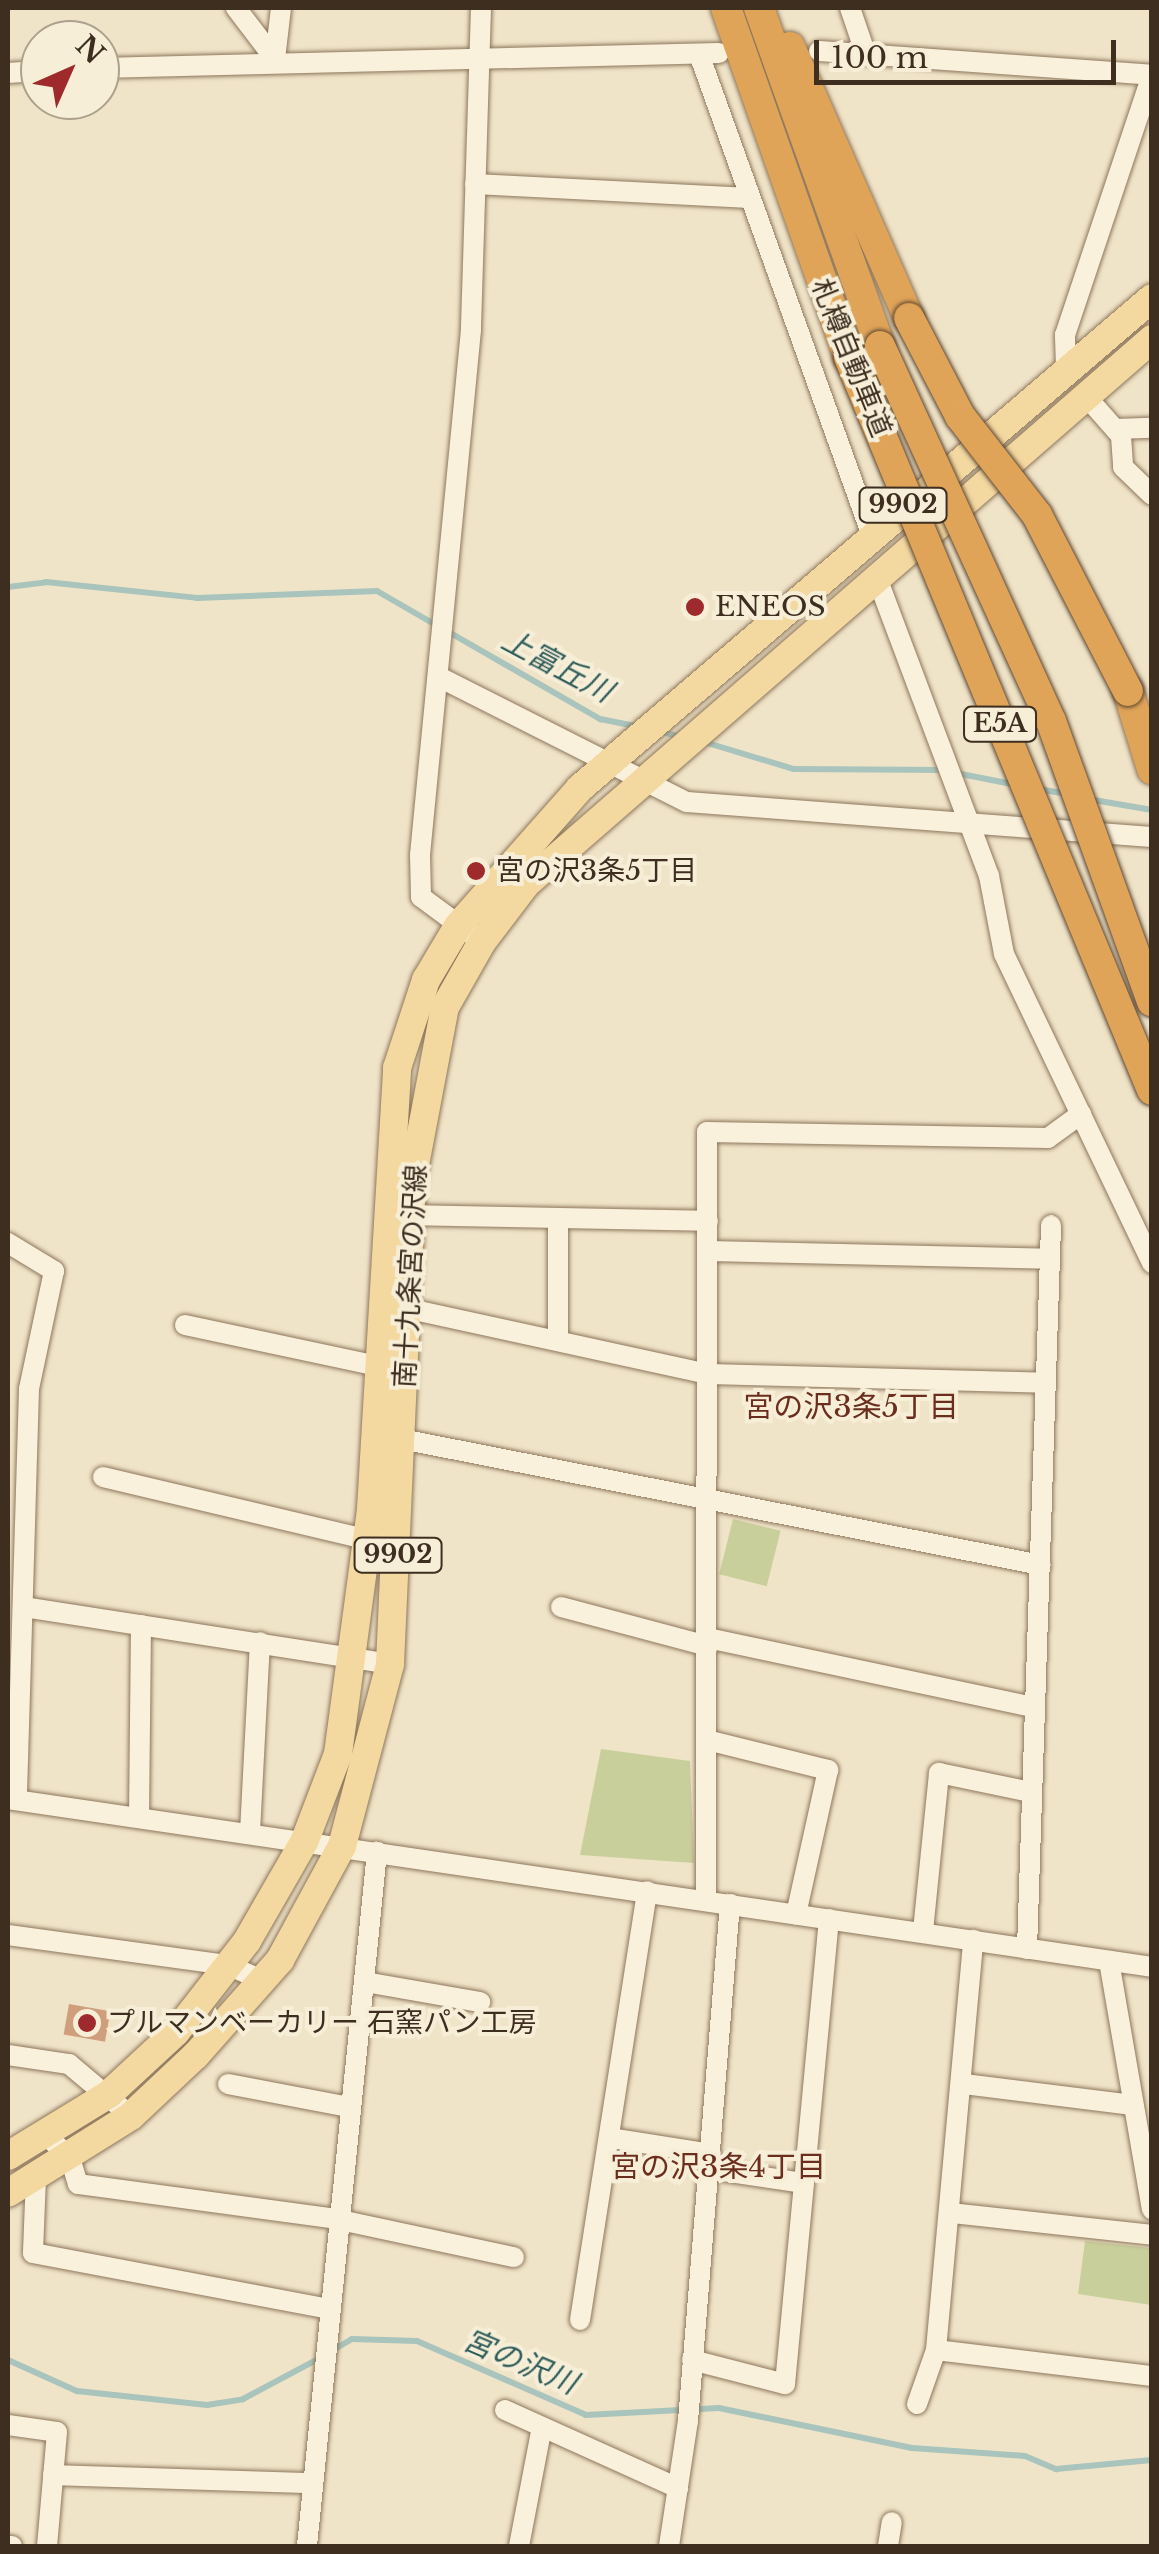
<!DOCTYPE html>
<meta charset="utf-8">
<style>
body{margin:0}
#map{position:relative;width:1159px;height:2554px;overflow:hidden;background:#f0e4c8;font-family:"Libre Baskerville","Noto Sans JP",serif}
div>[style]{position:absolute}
.green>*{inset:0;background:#c9cf9b;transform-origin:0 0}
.stream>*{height:6px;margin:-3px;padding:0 3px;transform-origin:3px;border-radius:3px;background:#a9c4bc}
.building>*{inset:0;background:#cf9f7d;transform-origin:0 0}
.roads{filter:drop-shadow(0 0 2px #8d765c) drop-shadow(0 0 2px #8d765c)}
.minor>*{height:20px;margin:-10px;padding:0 10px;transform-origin:10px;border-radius:10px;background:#faf1dc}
.major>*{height:28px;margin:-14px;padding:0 14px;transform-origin:14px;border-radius:14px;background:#f3d9a0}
.highway>*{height:30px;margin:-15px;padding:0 15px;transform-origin:15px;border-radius:15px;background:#e0a458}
.bridges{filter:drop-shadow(0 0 2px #5b4430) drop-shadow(0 0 2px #5b4430)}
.highway-bridge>*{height:30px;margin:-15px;padding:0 15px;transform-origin:15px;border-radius:15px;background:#e0a458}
.dots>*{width:28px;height:28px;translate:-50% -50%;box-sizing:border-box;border:5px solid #f7eed8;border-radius:50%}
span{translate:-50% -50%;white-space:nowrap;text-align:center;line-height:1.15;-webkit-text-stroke:8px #f7eed8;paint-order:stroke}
.shield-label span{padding:2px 8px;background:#f7eed8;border:2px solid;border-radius:8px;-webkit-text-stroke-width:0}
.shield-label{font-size:25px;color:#3d2e20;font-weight:700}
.street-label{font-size:28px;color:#3d2e20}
.poi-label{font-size:28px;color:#3d2e20}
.left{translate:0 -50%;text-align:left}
.water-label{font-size:30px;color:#2f5d5a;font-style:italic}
.neighbourhood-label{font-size:30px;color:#6b2e1e}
.frame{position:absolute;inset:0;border:10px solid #3d2e20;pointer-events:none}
.north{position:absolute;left:20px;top:20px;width:100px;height:100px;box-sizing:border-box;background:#f7eed8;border:2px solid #ada18e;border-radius:50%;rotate:45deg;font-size:28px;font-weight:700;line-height:40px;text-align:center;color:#3d2e20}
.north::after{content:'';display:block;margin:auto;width:35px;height:45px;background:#9e2a2b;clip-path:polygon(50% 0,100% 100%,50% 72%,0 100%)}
.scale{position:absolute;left:814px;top:40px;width:302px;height:45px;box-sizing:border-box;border:5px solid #3d2e20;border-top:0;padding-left:12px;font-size:30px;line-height:35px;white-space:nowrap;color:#3d2e20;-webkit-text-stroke:8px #f7eed8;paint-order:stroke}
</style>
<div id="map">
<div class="green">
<div style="left:733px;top:1519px;width:49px;height:57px;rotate:14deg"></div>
<div style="clip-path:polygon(601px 1749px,690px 1761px,694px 1863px,580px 1855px)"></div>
<div style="clip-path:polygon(1085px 2241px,1151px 2248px,1151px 2305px,1078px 2294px)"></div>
</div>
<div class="stream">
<div style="left:8px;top:587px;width:38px;rotate:-7deg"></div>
<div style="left:46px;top:582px;width:152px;rotate:6deg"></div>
<div style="left:197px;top:598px;width:180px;rotate:-2.2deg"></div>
<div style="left:377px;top:591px;width:68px;rotate:30deg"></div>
<div style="left:447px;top:631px;width:177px;rotate:29.9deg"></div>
<div style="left:600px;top:719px;width:41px;rotate:11.3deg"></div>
<div style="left:657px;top:731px;width:28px;rotate:13deg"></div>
<div style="left:701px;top:741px;width:97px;rotate:16.8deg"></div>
<div style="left:794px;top:769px;width:150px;rotate:0.4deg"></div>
<div style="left:956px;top:773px;width:62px;rotate:11.1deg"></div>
<div style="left:1039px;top:789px;width:27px;rotate:10deg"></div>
<div style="left:1088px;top:799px;width:65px;rotate:9.8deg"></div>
<div style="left:333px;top:2350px;width:22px;rotate:-30deg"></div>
<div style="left:352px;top:2339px;width:65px;rotate:1.8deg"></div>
<div style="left:417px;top:2341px;width:184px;rotate:23.6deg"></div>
<div style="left:586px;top:2415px;width:133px;rotate:-3deg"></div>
<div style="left:719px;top:2408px;width:197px;rotate:11.7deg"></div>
<div style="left:912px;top:2448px;width:113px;rotate:4deg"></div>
<div style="left:1025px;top:2456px;width:34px;rotate:23deg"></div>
<div style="left:1056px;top:2469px;width:96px;rotate:-5.4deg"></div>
<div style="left:8px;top:2360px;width:76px;rotate:24.2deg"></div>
<div style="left:77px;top:2391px;width:131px;rotate:6.1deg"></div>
<div style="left:207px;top:2405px;width:36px;rotate:-9deg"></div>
<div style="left:243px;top:2399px;width:89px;rotate:-28deg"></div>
</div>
<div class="building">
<div style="left:69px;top:2004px;width:42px;height:31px;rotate:10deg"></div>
</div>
<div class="roads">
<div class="minor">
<div style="left:236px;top:8px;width:64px;rotate:52.6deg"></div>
<div style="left:481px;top:8px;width:322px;rotate:91.8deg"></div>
<div style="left:471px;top:330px;width:527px;rotate:95.55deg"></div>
<div style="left:420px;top:855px;width:42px;rotate:88.6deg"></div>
<div style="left:421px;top:897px;width:76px;rotate:36.4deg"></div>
<div style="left:850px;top:8px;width:43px;rotate:71.1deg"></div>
<div style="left:819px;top:51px;width:334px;rotate:4.1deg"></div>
<div style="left:699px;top:54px;width:509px;rotate:70.25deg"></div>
<div style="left:275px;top:59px;width:51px;rotate:-83.3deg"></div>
<div style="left:100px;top:68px;width:619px;rotate:-1.39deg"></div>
<div style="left:8px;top:73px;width:32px;rotate:-4deg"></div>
<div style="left:475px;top:184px;width:275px;rotate:2.9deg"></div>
<div style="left:1066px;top:366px;width:31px;rotate:-92deg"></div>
<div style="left:1065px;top:335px;width:274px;rotate:-71.5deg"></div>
<div style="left:1084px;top:394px;width:56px;rotate:48.6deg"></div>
<div style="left:1121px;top:436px;width:31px;rotate:86deg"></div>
<div style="left:1123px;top:467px;width:40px;rotate:44deg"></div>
<div style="left:1115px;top:429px;width:37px;rotate:-2deg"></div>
<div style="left:877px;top:578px;width:318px;rotate:69.4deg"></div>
<div style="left:989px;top:876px;width:79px;rotate:79.1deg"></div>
<div style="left:1004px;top:954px;width:343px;rotate:64.4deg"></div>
<div style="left:443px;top:679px;width:273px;rotate:26.8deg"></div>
<div style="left:687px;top:802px;width:466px;rotate:4.3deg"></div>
<div style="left:400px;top:1215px;width:308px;rotate:1.1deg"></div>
<div style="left:8px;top:1243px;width:54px;rotate:31.3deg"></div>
<div style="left:54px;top:1271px;width:121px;rotate:102deg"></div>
<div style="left:29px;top:1389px;width:411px;rotate:91.7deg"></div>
<div style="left:708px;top:1251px;width:342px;rotate:1.3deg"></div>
<div style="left:396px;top:1306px;width:320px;rotate:12.3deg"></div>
<div style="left:709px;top:1374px;width:337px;rotate:1.5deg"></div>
<div style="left:185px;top:1325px;width:197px;rotate:12deg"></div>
<div style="left:558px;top:1340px;width:119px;rotate:-90deg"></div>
<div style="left:391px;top:1437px;width:662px;rotate:11.14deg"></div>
<div style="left:103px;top:1477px;width:282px;rotate:13.3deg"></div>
<div style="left:23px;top:1607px;width:371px;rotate:8.8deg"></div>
<div style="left:561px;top:1607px;width:152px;rotate:14.9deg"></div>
<div style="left:708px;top:1638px;width:331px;rotate:12deg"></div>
<div style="left:707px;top:1740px;width:125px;rotate:13.9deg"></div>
<div style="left:828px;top:1770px;width:148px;rotate:102.5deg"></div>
<div style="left:8px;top:1799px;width:1156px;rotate:8.35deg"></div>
<div style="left:139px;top:1817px;width:192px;rotate:-89.4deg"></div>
<div style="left:250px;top:1832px;width:190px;rotate:-87deg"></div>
<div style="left:706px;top:1900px;width:768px;rotate:-89.93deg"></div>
<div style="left:707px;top:1132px;width:341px;rotate:1deg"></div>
<div style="left:1048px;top:1138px;width:41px;rotate:-36deg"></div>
<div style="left:923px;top:1931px;width:159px;rotate:-84.2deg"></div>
<div style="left:939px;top:1773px;width:94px;rotate:11.7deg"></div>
<div style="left:8px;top:1935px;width:222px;rotate:7.8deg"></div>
<div style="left:228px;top:1965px;width:37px;rotate:24deg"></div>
<div style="left:1027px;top:1949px;width:724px;rotate:-88.1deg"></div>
<div style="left:1109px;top:1961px;width:252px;rotate:80.2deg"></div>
<div style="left:365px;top:1982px;width:117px;rotate:9.9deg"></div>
<div style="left:8px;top:2055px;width:62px;rotate:8.4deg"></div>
<div style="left:69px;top:2064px;width:81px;rotate:40deg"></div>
<div style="left:228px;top:2084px;width:123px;rotate:10.8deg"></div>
<div style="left:964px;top:2084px;width:170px;rotate:7.1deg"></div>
<div style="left:45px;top:2134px;width:35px;rotate:44deg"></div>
<div style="left:70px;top:2158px;width:27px;rotate:73deg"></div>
<div style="left:78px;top:2184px;width:260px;rotate:7.7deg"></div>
<div style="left:336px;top:2219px;width:182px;rotate:12.1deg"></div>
<div style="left:611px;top:2138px;width:101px;rotate:9.1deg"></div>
<div style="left:710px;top:2169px;width:95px;rotate:8.5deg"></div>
<div style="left:36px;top:2177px;width:76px;rotate:92.3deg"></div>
<div style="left:33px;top:2253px;width:297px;rotate:10.7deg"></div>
<div style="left:951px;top:2213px;width:202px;rotate:6.2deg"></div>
<div style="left:580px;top:2320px;width:434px;rotate:-81.1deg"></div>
<div style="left:936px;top:2350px;width:218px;rotate:6.9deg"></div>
<div style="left:692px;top:2360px;width:96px;rotate:14.5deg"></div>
<div style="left:785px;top:2384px;width:467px;rotate:-84.6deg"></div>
<div style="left:917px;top:2404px;width:57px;rotate:-70.6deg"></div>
<div style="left:936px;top:2350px;width:412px;rotate:-84.8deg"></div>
<div style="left:505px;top:2410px;width:190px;rotate:24.3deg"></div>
<div style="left:8px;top:2425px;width:49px;rotate:8.1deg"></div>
<div style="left:57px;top:2432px;width:114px;rotate:95deg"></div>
<div style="left:53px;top:2475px;width:258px;rotate:1.8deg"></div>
<div style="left:8px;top:2546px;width:4px"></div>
<div style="left:307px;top:2546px;width:698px;rotate:-84.24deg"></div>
<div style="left:519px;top:2546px;width:121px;rotate:-79.1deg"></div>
<div style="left:669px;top:2546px;width:126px;rotate:-81.4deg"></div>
<div style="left:688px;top:2421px;width:519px;rotate:-85.36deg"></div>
<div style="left:888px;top:2546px;width:24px;rotate:-81deg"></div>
</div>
<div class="major">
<div style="left:8px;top:2156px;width:119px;rotate:-31.5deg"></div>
<div style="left:109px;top:2094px;width:91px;rotate:-42.8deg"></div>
<div style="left:176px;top:2032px;width:115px;rotate:-52deg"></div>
<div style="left:247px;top:1941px;width:116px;rotate:-60.1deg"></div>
<div style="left:305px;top:1840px;width:92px;rotate:-69deg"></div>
<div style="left:338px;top:1754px;width:247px;rotate:-82.3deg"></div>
<div style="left:371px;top:1509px;width:442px;rotate:-86.6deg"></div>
<div style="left:397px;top:1068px;width:93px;rotate:-71.8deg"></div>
<div style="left:426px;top:980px;width:63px;rotate:-59.3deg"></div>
<div style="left:458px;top:926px;width:184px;rotate:-48.5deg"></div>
<div style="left:580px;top:788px;width:753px;rotate:-40.58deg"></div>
<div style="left:8px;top:2193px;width:145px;rotate:-32deg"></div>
<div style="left:131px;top:2116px;width:89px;rotate:-43.2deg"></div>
<div style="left:196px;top:2055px;width:127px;rotate:-48.5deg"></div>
<div style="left:280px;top:1960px;width:130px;rotate:-61.5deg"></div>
<div style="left:342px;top:1846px;width:188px;rotate:-75.2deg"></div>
<div style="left:390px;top:1664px;width:484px;rotate:-87.4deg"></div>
<div style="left:412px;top:1181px;width:177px;rotate:-79.3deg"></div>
<div style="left:445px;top:1007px;width:75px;rotate:-60.4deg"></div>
<div style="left:482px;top:942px;width:73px;rotate:-52.8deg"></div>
<div style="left:526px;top:884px;width:830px;rotate:-41.04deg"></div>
</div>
<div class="highway">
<div style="left:726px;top:8px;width:370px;rotate:70.6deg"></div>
<div style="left:759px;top:8px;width:359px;rotate:70.3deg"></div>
<div style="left:790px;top:47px;width:296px;rotate:66.3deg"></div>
<div style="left:1128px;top:691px;width:82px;rotate:72.9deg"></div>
</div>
</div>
<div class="bridges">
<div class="highway-bridge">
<div style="left:909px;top:318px;width:110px;rotate:62.5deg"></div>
<div style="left:960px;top:416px;width:125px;rotate:52.1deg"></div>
<div style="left:1037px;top:515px;width:198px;rotate:62.7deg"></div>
<div style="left:880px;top:346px;width:412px;rotate:65.5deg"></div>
<div style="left:1051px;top:721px;width:298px;rotate:70.2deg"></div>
<div style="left:849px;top:357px;width:793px;rotate:67.54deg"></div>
</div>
</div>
<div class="dots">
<div style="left:695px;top:607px;background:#9e2a2b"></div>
<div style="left:476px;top:871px;background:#9e2a2b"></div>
<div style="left:87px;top:2023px;background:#9e2a2b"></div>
</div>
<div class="shield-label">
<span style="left:903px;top:505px">9902</span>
<span style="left:1000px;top:724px">E5A</span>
<span style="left:398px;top:1555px">9902</span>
</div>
<div class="street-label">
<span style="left:851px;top:358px;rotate:68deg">札樽自動車道</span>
<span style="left:411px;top:1276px;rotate:-87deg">南十九条宮の沢線</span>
</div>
<div class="poi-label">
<span class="left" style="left:715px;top:607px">ENEOS</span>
<span class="left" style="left:496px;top:871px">宮の沢3条5丁目</span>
<span class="left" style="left:107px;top:2023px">プルマンベーカリー 石窯パン工房</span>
</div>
<div class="water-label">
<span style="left:557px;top:666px;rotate:28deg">上富丘川</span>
<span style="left:520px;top:2362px;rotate:23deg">宮の沢川</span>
</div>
<div class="neighbourhood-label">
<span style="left:851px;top:1407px">宮の沢3条5丁目</span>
<span style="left:718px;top:2167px">宮の沢3条4丁目</span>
</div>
<div class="frame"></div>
<div class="north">N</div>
<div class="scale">100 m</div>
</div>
